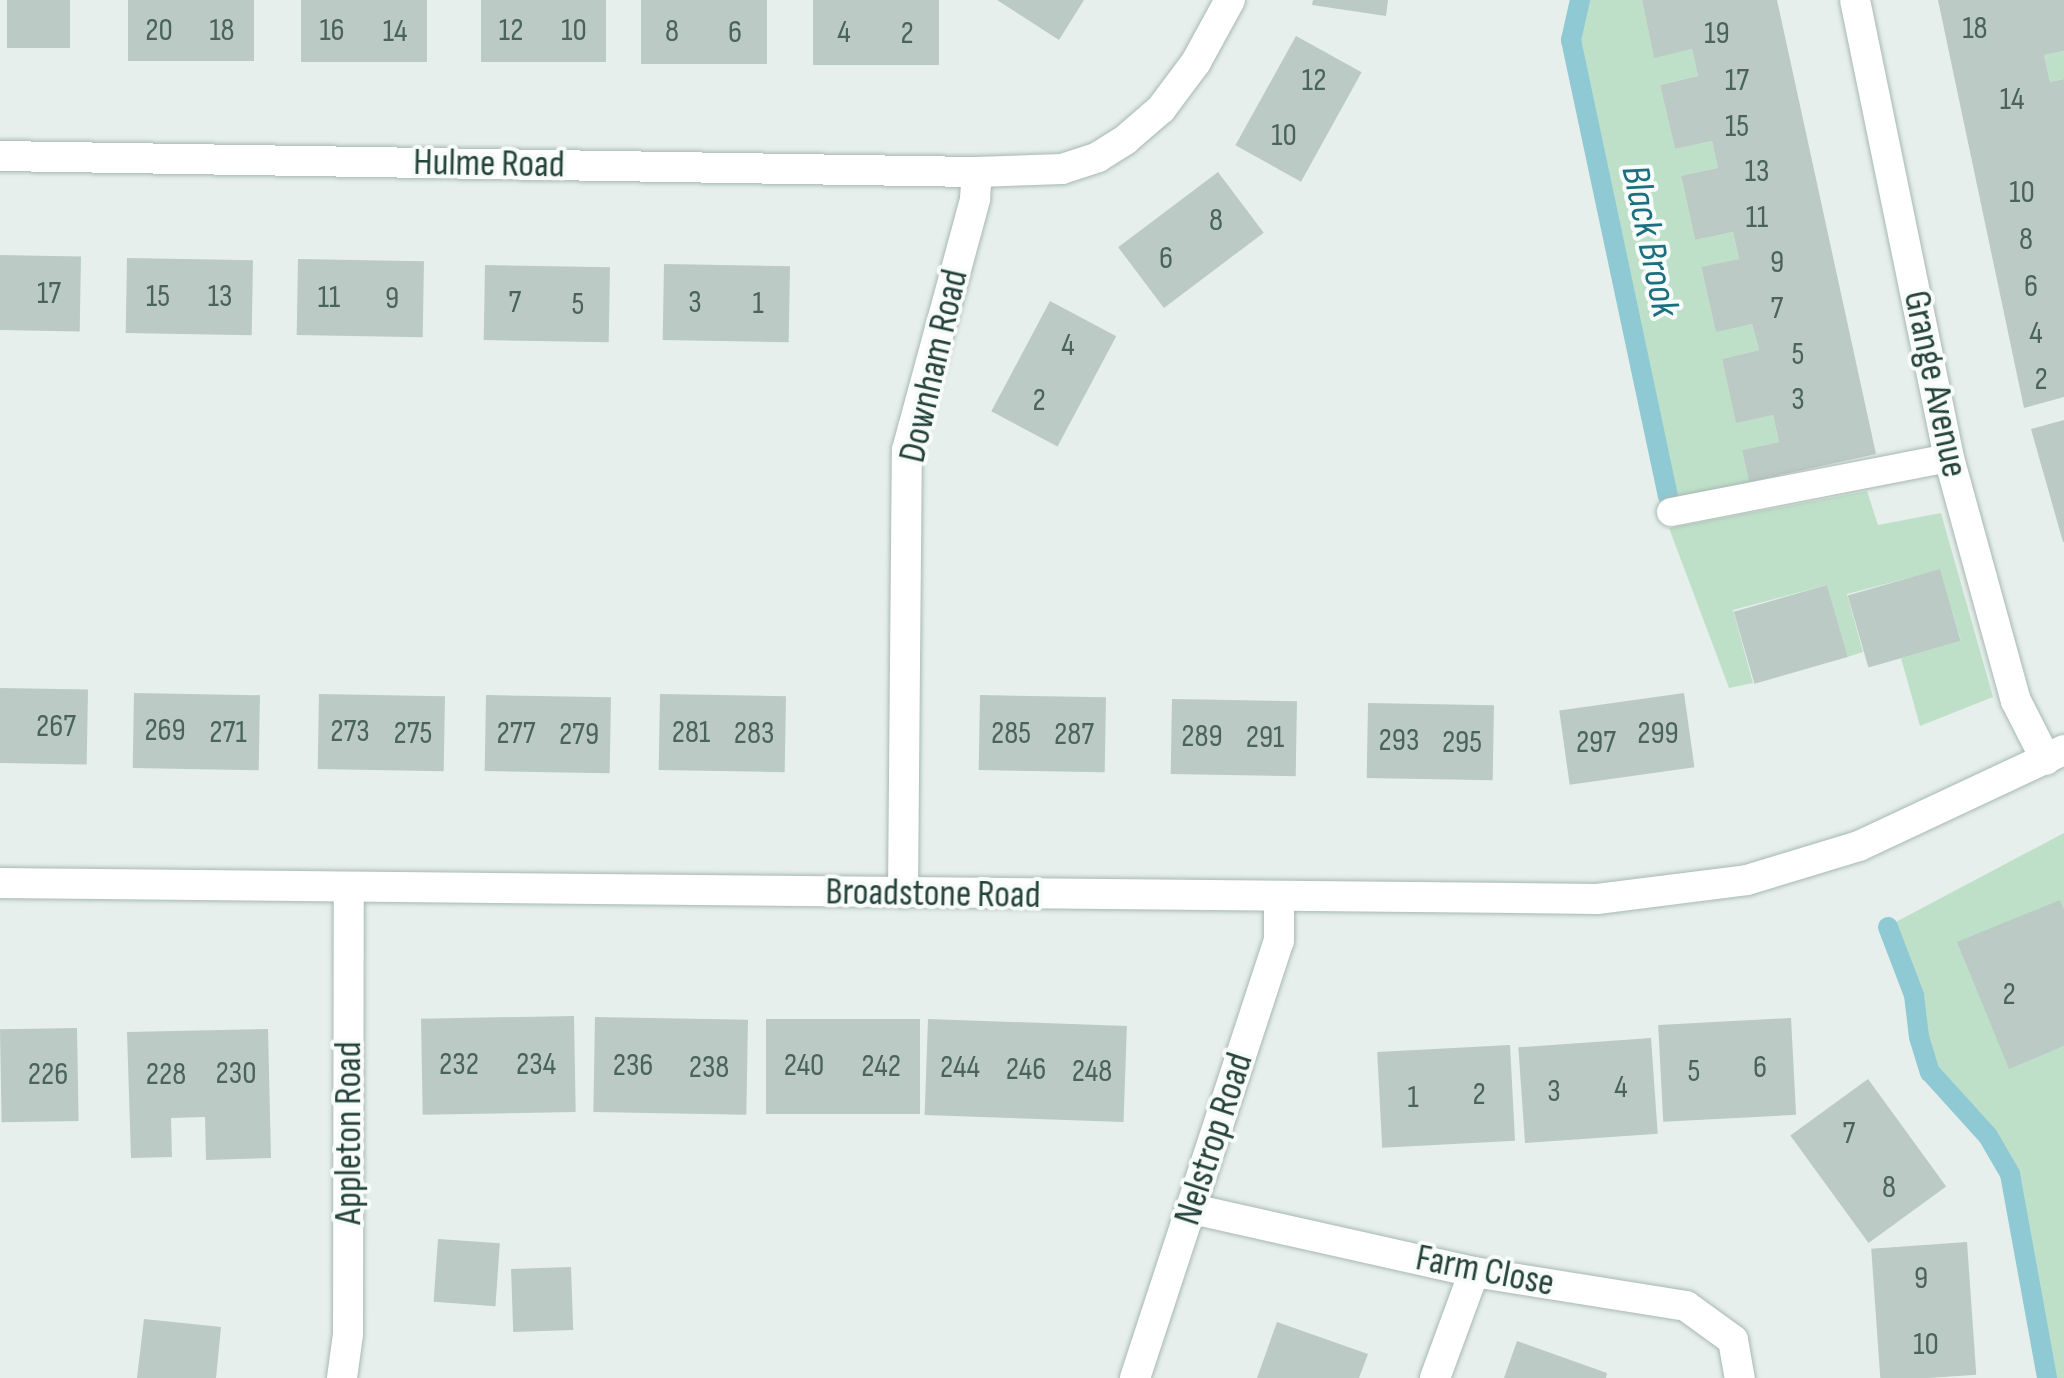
<!DOCTYPE html>
<style>
body{margin:0}
#map{position:relative;width:2064px;height:1378px;overflow:hidden;background:#e6efeb;font-family:"Sofia Sans Condensed",sans-serif}
div>[style]{position:absolute}
.green>*{inset:0;background:#bfe0c8}
.stream>*{height:20px;margin:-10px;padding:0 10px;transform-origin:10px;border-radius:10px;background:#8ec9d4}
.building>*{inset:0;background:#bbcac4;transform-origin:0 0}
.roads{filter:drop-shadow(0 0 2px #a8b8b2) drop-shadow(0 0 2px #a8b8b2)}
.lane>*{height:28px;margin:-14px;padding:0 14px;transform-origin:14px;border-radius:14px;background:#fff}
.street>*{height:30px;margin:-15px;padding:0 15px;transform-origin:15px;border-radius:15px;background:#fff}
.secondary>*{height:30px;margin:-15px;padding:0 15px;transform-origin:15px;border-radius:15px;background:#fff}
span{translate:-50% -50%;white-space:nowrap;text-align:center;line-height:1.15;-webkit-text-stroke:8px #f7fbf9;paint-order:stroke}
.number-label{font-size:32px;color:#4a645c}
.number-label span{-webkit-text-stroke-width:0}
.street-label{font-size:38px;color:#24423a}
.water-label{font-size:40px;color:#1c6f80;font-style:italic}
</style>
<div id="map">
<div class="green">
<div style="clip-path:polygon(1586px 0,1642px 0,1654px 57px,1692px 49px,1698px 76px,1660px 85px,1675px 149px,1712px 141px,1718px 168px,1681px 177px,1695px 240px,1733px 232px,1739px 259px,1701px 268px,1716px 331px,1752px 324px,1759px 350px,1722px 359px,1736px 422px,1773px 415px,1779px 442px,1742px 450px,1749px 482px,1677px 497px,1576px 41px)"></div>
<div style="clip-path:polygon(2064px 51px,2064px 79px,2050px 82px,2044px 55px)"></div>
<div style="clip-path:polygon(1867px 491px,1878px 525px,1941px 513px,1993px 697px,1920px 726px,1901px 658px,1961px 641px,1940px 570px,1847px 594px,1863px 652px,1847px 657px,1827px 585px,1733px 610px,1753px 683px,1729px 688px,1669px 528px)"></div>
<div style="clip-path:polygon(2064px 833px,2064px 910px,2009px 1068px,2064px 1046px,2064px 1378px,2050px 1378px,2014px 1174px,1991px 1133px,1935px 1070px,1924px 1035px,1920px 993px,1892px 924px)"></div>
</div>
<div class="stream">
<div style="left:1580px;top:0;width:41px;rotate:102.7deg"></div>
<div style="left:1571px;top:40px;width:466px;rotate:78deg"></div>
<div style="left:1888px;top:927px;width:73px;rotate:69.1deg"></div>
<div style="left:1914px;top:995px;width:42px;rotate:83.2deg"></div>
<div style="left:1919px;top:1037px;width:37px;rotate:73deg"></div>
<div style="left:1930px;top:1072px;width:86px;rotate:47.8deg"></div>
<div style="left:1988px;top:1136px;width:44px;rotate:59.9deg"></div>
<div style="left:2010px;top:1174px;width:207px;rotate:79.7deg"></div>
</div>
<div class="building">
<div style="left:7px;top:0;width:63px;height:48px"></div>
<div style="left:128px;top:0;width:126px;height:61px"></div>
<div style="left:301px;top:0;width:126px;height:62px"></div>
<div style="left:481px;top:0;width:125px;height:62px"></div>
<div style="left:641px;top:0;width:126px;height:64px"></div>
<div style="left:813px;top:0;width:126px;height:65px"></div>
<div style="clip-path:polygon(997px 0,1084px 0,1059px 40px)"></div>
<div style="clip-path:polygon(1313px 0,1388px 0,1386px 16px,1312px 5px)"></div>
<div style="clip-path:polygon(1642px 0,1777px 0,1876px 454px,1749px 482px,1742px 450px,1779px 442px,1773px 415px,1736px 423px,1722px 359px,1759px 350px,1752px 324px,1716px 332px,1701px 267px,1739px 259px,1733px 232px,1695px 240px,1681px 176px,1718px 168px,1715px 155px,1712px 141px,1675px 149px,1660px 85px,1698px 76px,1692px 49px,1654px 58px)"></div>
<div style="clip-path:polygon(1938px 0,2064px 0,2064px 51px,2044px 55px,2050px 82px,2064px 79px,2064px 397px,2024px 408px)"></div>
<div style="left:1296px;top:36px;width:75px;height:125px;rotate:29deg"></div>
<div style="left:1218px;top:172px;width:76px;height:125px;rotate:53deg"></div>
<div style="left:0;top:255px;width:81px;height:75px;rotate:1deg"></div>
<div style="left:127px;top:258px;width:126px;height:75px;rotate:1deg"></div>
<div style="left:298px;top:259px;width:126px;height:76px;rotate:1deg"></div>
<div style="left:664px;top:264px;width:126px;height:76px;rotate:1deg"></div>
<div style="left:485px;top:265px;width:125px;height:75px;rotate:1deg"></div>
<div style="left:1050px;top:301px;width:75px;height:125px;rotate:28deg"></div>
<div style="clip-path:polygon(2064px 420px,2064px 542px,2063px 542px,2031px 429px)"></div>
<div style="left:1940px;top:569px;width:75px;height:96px;rotate:74deg"></div>
<div style="left:1827px;top:585px;width:75px;height:97px;rotate:74deg"></div>
<div style="left:0;top:688px;width:88px;height:75px;rotate:1deg"></div>
<div style="left:134px;top:693px;width:126px;height:75px;rotate:1deg"></div>
<div style="left:1684px;top:693px;width:75px;height:126px;rotate:82deg"></div>
<div style="left:319px;top:694px;width:126px;height:75px;rotate:1deg"></div>
<div style="left:660px;top:694px;width:126px;height:76px;rotate:1deg"></div>
<div style="left:486px;top:695px;width:125px;height:76px;rotate:1deg"></div>
<div style="left:980px;top:695px;width:126px;height:75px;rotate:1deg"></div>
<div style="left:1172px;top:699px;width:125px;height:75px;rotate:1deg"></div>
<div style="left:1368px;top:703px;width:126px;height:75px;rotate:1deg"></div>
<div style="clip-path:polygon(2060px 900px,2064px 910px,2064px 1046px,2009px 1069px,1957px 942px)"></div>
<div style="left:574px;top:1016px;width:96px;height:153px;rotate:89deg"></div>
<div style="left:595px;top:1017px;width:153px;height:95px;rotate:1deg"></div>
<div style="left:1791px;top:1018px;width:97px;height:133px;rotate:87deg"></div>
<div style="left:766px;top:1019px;width:154px;height:95px"></div>
<div style="left:928px;top:1019px;width:199px;height:96px;rotate:2deg"></div>
<div style="left:77px;top:1028px;width:93px;height:77px;rotate:89deg"></div>
<div style="clip-path:polygon(268px 1029px,271px 1158px,206px 1160px,205px 1117px,171px 1118px,172px 1157px,131px 1158px,127px 1032px)"></div>
<div style="left:1651px;top:1038px;width:96px;height:133px;rotate:86deg"></div>
<div style="left:1510px;top:1045px;width:96px;height:133px;rotate:87deg"></div>
<div style="left:1868px;top:1079px;width:133px;height:96px;rotate:54deg"></div>
<div style="left:438px;top:1239px;width:62px;height:63px;rotate:4deg"></div>
<div style="left:1967px;top:1242px;width:133px;height:96px;rotate:86deg"></div>
<div style="left:571px;top:1267px;width:63px;height:60px;rotate:88deg"></div>
<div style="clip-path:polygon(144px 1319px,221px 1327px,216px 1378px,137px 1378px)"></div>
<div style="clip-path:polygon(1277px 1322px,1368px 1354px,1359px 1378px,1257px 1378px)"></div>
<div style="clip-path:polygon(1517px 1341px,1607px 1373px,1606px 1378px,1504px 1378px)"></div>
</div>
<div class="roads">
<div class="lane">
<div style="left:1671px;top:512px;width:283px;rotate:-11deg"></div>
</div>
<div class="street">
<div style="left:1855px;top:0;width:468px;rotate:78.4deg"></div>
<div style="left:1949px;top:458px;width:252px;rotate:74.6deg"></div>
<div style="left:2016px;top:701px;width:66px;rotate:63deg"></div>
<div style="left:0;top:156px;width:977px;rotate:0.94deg"></div>
<div style="left:903px;top:893px;width:443px;rotate:-89.5deg"></div>
<div style="left:907px;top:450px;width:260px;rotate:-74.8deg"></div>
<div style="left:975px;top:199px;width:27px;rotate:-86deg"></div>
<div style="left:977px;top:172px;width:85px;rotate:-2deg"></div>
<div style="left:1062px;top:169px;width:38px;rotate:-18deg"></div>
<div style="left:1098px;top:157px;width:32px;rotate:-32deg"></div>
<div style="left:1125px;top:140px;width:48px;rotate:-40.7deg"></div>
<div style="left:1161px;top:109px;width:59px;rotate:-53.3deg"></div>
<div style="left:1196px;top:62px;width:71px;rotate:-61.3deg"></div>
<div style="left:1192px;top:1209px;width:289px;rotate:12.6deg"></div>
<div style="left:1474px;top:1272px;width:215px;rotate:9.1deg"></div>
<div style="left:1686px;top:1306px;width:58px;rotate:35.9deg"></div>
<div style="left:1733px;top:1340px;width:39px;rotate:80deg"></div>
<div style="left:342px;top:1378px;width:44px;rotate:-82.2deg"></div>
<div style="left:348px;top:1334px;width:446px;rotate:-89.9deg"></div>
<div style="left:1135px;top:1378px;width:460px;rotate:-71.8deg"></div>
<div style="left:1279px;top:941px;width:43px;rotate:-90deg"></div>
<div style="left:1435px;top:1378px;width:113px;rotate:-69.8deg"></div>
</div>
<div class="secondary">
<div style="left:0;top:883px;width:1597px;rotate:0.57deg"></div>
<div style="left:1597px;top:899px;width:151px;rotate:-7.2deg"></div>
<div style="left:1747px;top:880px;width:117px;rotate:-16.9deg"></div>
<div style="left:1859px;top:846px;width:226px;rotate:-25.1deg"></div>
</div>
</div>
<div class="number-label">
<span style="left:1975px;top:29px">18</span>
<span style="left:159px;top:31px">20</span>
<span style="left:222px;top:31px">18</span>
<span style="left:332px;top:31px">16</span>
<span style="left:511px;top:31px">12</span>
<span style="left:574px;top:31px">10</span>
<span style="left:395px;top:32px">14</span>
<span style="left:672px;top:32px">8</span>
<span style="left:735px;top:33px">6</span>
<span style="left:844px;top:33px">4</span>
<span style="left:907px;top:34px">2</span>
<span style="left:1717px;top:34px">19</span>
<span style="left:1314px;top:81px">12</span>
<span style="left:1737px;top:81px">17</span>
<span style="left:2012px;top:100px">14</span>
<span style="left:1737px;top:127px">15</span>
<span style="left:1284px;top:136px">10</span>
<span style="left:1757px;top:172px">13</span>
<span style="left:2022px;top:193px">10</span>
<span style="left:1757px;top:218px">11</span>
<span style="left:1216px;top:221px">8</span>
<span style="left:2026px;top:240px">8</span>
<span style="left:1166px;top:259px">6</span>
<span style="left:1777px;top:263px">9</span>
<span style="left:2031px;top:287px">6</span>
<span style="left:49px;top:294px">17</span>
<span style="left:158px;top:297px">15</span>
<span style="left:220px;top:297px">13</span>
<span style="left:329px;top:298px">11</span>
<span style="left:392px;top:299px">9</span>
<span style="left:515px;top:303px">7</span>
<span style="left:695px;top:303px">3</span>
<span style="left:758px;top:304px">1</span>
<span style="left:578px;top:305px">5</span>
<span style="left:1777px;top:309px">7</span>
<span style="left:2036px;top:334px">4</span>
<span style="left:1068px;top:346px">4</span>
<span style="left:1798px;top:355px">5</span>
<span style="left:2041px;top:380px">2</span>
<span style="left:1798px;top:400px">3</span>
<span style="left:1039px;top:401px">2</span>
<span style="left:56px;top:727px">267</span>
<span style="left:165px;top:731px">269</span>
<span style="left:350px;top:732px">273</span>
<span style="left:228px;top:733px">271</span>
<span style="left:691px;top:733px">281</span>
<span style="left:413px;top:734px">275</span>
<span style="left:516px;top:734px">277</span>
<span style="left:754px;top:734px">283</span>
<span style="left:1011px;top:734px">285</span>
<span style="left:1658px;top:734px">299</span>
<span style="left:579px;top:735px">279</span>
<span style="left:1074px;top:735px">287</span>
<span style="left:1202px;top:737px">289</span>
<span style="left:1265px;top:738px">291</span>
<span style="left:1399px;top:741px">293</span>
<span style="left:1462px;top:743px">295</span>
<span style="left:1596px;top:743px">297</span>
<span style="left:2009px;top:995px">2</span>
<span style="left:459px;top:1065px">232</span>
<span style="left:536px;top:1065px">234</span>
<span style="left:633px;top:1066px">236</span>
<span style="left:804px;top:1066px">240</span>
<span style="left:881px;top:1067px">242</span>
<span style="left:709px;top:1068px">238</span>
<span style="left:960px;top:1068px">244</span>
<span style="left:1760px;top:1068px">6</span>
<span style="left:1026px;top:1070px">246</span>
<span style="left:1092px;top:1072px">248</span>
<span style="left:1694px;top:1072px">5</span>
<span style="left:236px;top:1074px">230</span>
<span style="left:48px;top:1075px">226</span>
<span style="left:166px;top:1075px">228</span>
<span style="left:1621px;top:1088px">4</span>
<span style="left:1554px;top:1092px">3</span>
<span style="left:1479px;top:1095px">2</span>
<span style="left:1413px;top:1098px">1</span>
<span style="left:1849px;top:1134px">7</span>
<span style="left:1889px;top:1188px">8</span>
<span style="left:1921px;top:1279px">9</span>
<span style="left:1926px;top:1345px">10</span>
</div>
<div class="street-label">
<span style="left:489px;top:164px;rotate:1deg">Hulme Road</span>
<span style="left:934px;top:366px;rotate:-77deg">Downham Road</span>
<span style="left:1935px;top:384px;rotate:78deg">Grange Avenue</span>
<span style="left:933px;top:894px;rotate:1deg">Broadstone Road</span>
<span style="left:349px;top:1133px;rotate:-90deg">Appleton Road</span>
<span style="left:1214px;top:1139px;rotate:-72deg">Nelstrop Road</span>
<span style="left:1485px;top:1271px;rotate:11deg">Farm Close</span>
</div>
<div class="water-label">
<span style="left:1650px;top:241px;rotate:78deg">Black Brook</span>
</div>
</div>
